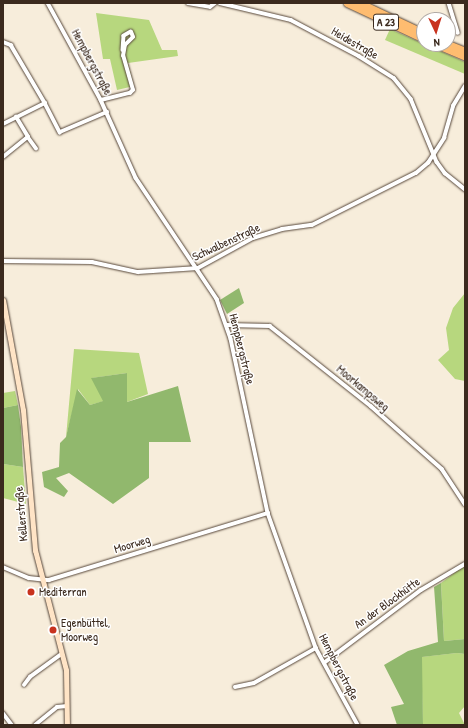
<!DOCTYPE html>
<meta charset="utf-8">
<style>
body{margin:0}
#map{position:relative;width:468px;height:728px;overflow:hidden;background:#f7eddb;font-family:"Patrick Hand",sans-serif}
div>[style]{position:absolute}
.green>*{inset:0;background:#b7d77e}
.forest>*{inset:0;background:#91b86d}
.roads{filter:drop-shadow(0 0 1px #57473a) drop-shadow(0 0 1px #57473a)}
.street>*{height:3.5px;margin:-1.75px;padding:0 1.75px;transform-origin:1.75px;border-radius:1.75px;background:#fff}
.secondary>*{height:5px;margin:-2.5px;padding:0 2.5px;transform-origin:2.5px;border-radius:2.5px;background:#ffe4c6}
.highway>*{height:7px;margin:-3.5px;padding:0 3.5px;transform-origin:3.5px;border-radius:3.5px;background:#febc70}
.dots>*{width:11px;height:11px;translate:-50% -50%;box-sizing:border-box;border:2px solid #fff;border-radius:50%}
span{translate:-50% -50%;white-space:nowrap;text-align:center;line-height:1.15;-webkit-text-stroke:3px #fff;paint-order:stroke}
.shield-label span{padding:1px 3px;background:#fff;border:1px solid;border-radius:3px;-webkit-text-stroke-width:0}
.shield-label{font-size:11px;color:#3b2a1e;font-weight:700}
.street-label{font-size:12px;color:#3b2a1e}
.poi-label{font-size:12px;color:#3b2a1e}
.left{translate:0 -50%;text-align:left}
.frame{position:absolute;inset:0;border:4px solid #3b2a1e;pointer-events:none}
.north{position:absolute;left:416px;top:12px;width:40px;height:40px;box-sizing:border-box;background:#fff;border:1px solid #b1aaa5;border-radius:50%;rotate:176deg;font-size:11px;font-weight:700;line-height:16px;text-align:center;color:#3b2a1e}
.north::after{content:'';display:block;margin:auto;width:14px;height:18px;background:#c8321e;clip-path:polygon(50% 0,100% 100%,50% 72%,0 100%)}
</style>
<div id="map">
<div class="green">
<div style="clip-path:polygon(96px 13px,149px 20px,162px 50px,177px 50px,178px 56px,128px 63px,134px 86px,117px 90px,110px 59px,103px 59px)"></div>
<div style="clip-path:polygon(390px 29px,465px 62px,465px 74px,385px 40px)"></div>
<div style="clip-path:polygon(465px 293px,465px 381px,455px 379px,438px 360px,449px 350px,446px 328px,453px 308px)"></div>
<div style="clip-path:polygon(74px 349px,139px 353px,148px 394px,127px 402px,127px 373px,92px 378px,104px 401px,90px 405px,78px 389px,66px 437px)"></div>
<div style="clip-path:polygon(15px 391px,18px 405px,3px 408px,3px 393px)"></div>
<div style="clip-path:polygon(3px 464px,23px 467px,26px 504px,3px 498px)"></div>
<div style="clip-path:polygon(465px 565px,465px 639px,444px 641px,441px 583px)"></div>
<div style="clip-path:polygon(457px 653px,465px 654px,465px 706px,459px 713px,465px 725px,423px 725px,421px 657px)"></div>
</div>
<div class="forest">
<div style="clip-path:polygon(239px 288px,244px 303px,227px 314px,220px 300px)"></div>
<div style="clip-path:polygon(127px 373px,127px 402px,178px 386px,191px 442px,149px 442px,149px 478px,113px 504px,69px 473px,56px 478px,68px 491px,64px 497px,44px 487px,42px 472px,59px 467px,60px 443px,66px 437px,77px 389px,90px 405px,103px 401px,91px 378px)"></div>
<div style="clip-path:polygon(18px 405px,21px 427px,23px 467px,3px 464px,3px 408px)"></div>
<div style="clip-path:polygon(441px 583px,444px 641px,465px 639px,465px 654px,457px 653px,422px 657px,423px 725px,397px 725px,391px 707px,404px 704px,384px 665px,408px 651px,438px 642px,434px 587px)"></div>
</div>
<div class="roads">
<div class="street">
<div style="left:48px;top:3px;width:111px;rotate:61.3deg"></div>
<div style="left:101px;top:100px;width:85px;rotate:65.8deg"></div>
<div style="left:136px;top:178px;width:146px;rotate:56.2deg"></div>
<div style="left:217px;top:299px;width:42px;rotate:70.7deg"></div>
<div style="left:231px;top:339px;width:178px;rotate:78deg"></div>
<div style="left:268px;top:513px;width:143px;rotate:70.4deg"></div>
<div style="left:316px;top:648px;width:88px;rotate:61.4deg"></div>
<div style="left:188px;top:3px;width:22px;rotate:10deg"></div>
<div style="left:210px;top:7px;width:6px;rotate:-39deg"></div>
<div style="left:220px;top:3px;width:73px;rotate:13.5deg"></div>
<div style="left:291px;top:20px;width:77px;rotate:27.9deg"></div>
<div style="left:359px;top:56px;width:41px;rotate:32.2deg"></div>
<div style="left:394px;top:78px;width:27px;rotate:51deg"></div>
<div style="left:411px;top:99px;width:68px;rotate:67.6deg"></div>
<div style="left:437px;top:162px;width:14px;rotate:54deg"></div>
<div style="left:445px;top:173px;width:26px;rotate:39deg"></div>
<div style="left:449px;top:3px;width:31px;rotate:73deg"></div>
<div style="left:3px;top:42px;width:9px;rotate:21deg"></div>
<div style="left:11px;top:45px;width:67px;rotate:59.6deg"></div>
<div style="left:101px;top:100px;width:30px;rotate:-14deg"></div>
<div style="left:130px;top:93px;width:4px;rotate:-45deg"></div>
<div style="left:133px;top:90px;width:35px;rotate:-106deg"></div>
<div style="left:123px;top:56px;width:11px;rotate:-80deg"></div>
<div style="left:125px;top:45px;width:11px;rotate:-45deg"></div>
<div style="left:133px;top:37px;width:5px;rotate:-112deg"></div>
<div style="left:131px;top:32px;width:8px;rotate:150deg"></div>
<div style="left:124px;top:36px;width:14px;rotate:94deg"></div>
<div style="left:3px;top:124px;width:47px;rotate:-26.6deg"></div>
<div style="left:45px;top:103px;width:33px;rotate:63deg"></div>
<div style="left:60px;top:132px;width:51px;rotate:-23.1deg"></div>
<div style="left:28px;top:137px;width:14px;rotate:54deg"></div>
<div style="left:3px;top:157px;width:32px;rotate:-39deg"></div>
<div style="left:28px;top:137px;width:23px;rotate:-121deg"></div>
<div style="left:3px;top:261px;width:89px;rotate:0.6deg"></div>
<div style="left:92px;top:262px;width:47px;rotate:12.3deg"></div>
<div style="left:138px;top:272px;width:60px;rotate:-3.8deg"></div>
<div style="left:198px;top:268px;width:63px;rotate:-28.6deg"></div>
<div style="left:253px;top:238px;width:30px;rotate:-17deg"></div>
<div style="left:282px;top:229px;width:30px;rotate:-8deg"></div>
<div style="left:312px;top:225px;width:116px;rotate:-26.6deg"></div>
<div style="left:416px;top:173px;width:16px;rotate:-40deg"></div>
<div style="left:428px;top:163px;width:30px;rotate:-57deg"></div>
<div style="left:444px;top:138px;width:33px;rotate:-74deg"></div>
<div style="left:453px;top:106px;width:23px;rotate:-59deg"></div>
<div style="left:227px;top:325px;width:43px;rotate:1.3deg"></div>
<div style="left:270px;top:326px;width:129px;rotate:38.4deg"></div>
<div style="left:371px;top:406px;width:95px;rotate:41.6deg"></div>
<div style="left:442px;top:469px;width:42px;rotate:56.7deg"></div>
<div style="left:3px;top:567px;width:28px;rotate:23deg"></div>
<div style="left:29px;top:578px;width:20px;rotate:6deg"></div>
<div style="left:49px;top:580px;width:229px;rotate:-17deg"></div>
<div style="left:324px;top:663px;width:121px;rotate:-37deg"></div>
<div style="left:421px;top:590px;width:51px;rotate:-30.6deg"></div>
<div style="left:24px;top:685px;width:10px;rotate:-53deg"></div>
<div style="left:30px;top:677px;width:39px;rotate:-36deg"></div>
<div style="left:235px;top:687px;width:19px;rotate:-12deg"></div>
<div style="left:254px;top:683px;width:71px;rotate:-29.4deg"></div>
<div style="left:3px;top:713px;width:15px;rotate:53deg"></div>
<div style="left:35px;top:725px;width:28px;rotate:-39deg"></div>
<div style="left:57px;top:707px;width:10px;rotate:-6deg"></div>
</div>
<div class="secondary">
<div style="left:3px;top:300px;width:112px;rotate:79.7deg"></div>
<div style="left:23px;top:410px;width:141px;rotate:85.1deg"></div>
<div style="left:35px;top:550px;width:124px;rotate:75.5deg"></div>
<div style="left:66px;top:670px;width:55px;rotate:89deg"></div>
</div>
<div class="highway">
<div style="left:347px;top:3px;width:85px;rotate:25.1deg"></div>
<div style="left:360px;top:3px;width:71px;rotate:25.1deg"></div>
<div style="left:435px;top:44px;width:33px;rotate:23deg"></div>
<div style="left:448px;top:44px;width:18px;rotate:22deg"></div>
</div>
</div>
<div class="dots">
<div style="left:31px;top:592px;background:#c8321e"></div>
<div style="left:53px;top:630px;background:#c8321e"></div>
</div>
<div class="shield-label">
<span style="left:386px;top:22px">A 23</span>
</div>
<div class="street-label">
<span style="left:355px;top:43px;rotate:30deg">Heidestraße</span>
<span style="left:92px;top:62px;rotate:62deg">Hempbergstraße</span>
<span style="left:226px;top:242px;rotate:-25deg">Schwalbenstraße</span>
<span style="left:242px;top:349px;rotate:76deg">Hempbergstraße</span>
<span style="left:363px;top:388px;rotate:40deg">Moorkampsweg</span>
<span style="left:21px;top:514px;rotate:-95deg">Kellerstraße</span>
<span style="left:132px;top:544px;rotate:-17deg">Moorweg</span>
<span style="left:387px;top:603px;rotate:-36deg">An der Blockhütte</span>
<span style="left:339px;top:667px;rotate:63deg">Hempbergstraße</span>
</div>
<div class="poi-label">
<span class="left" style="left:39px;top:592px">Mediterran</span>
<span class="left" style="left:61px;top:630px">Egenbüttel,<br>Moorweg</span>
</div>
<div class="frame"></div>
<div class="north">N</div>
</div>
